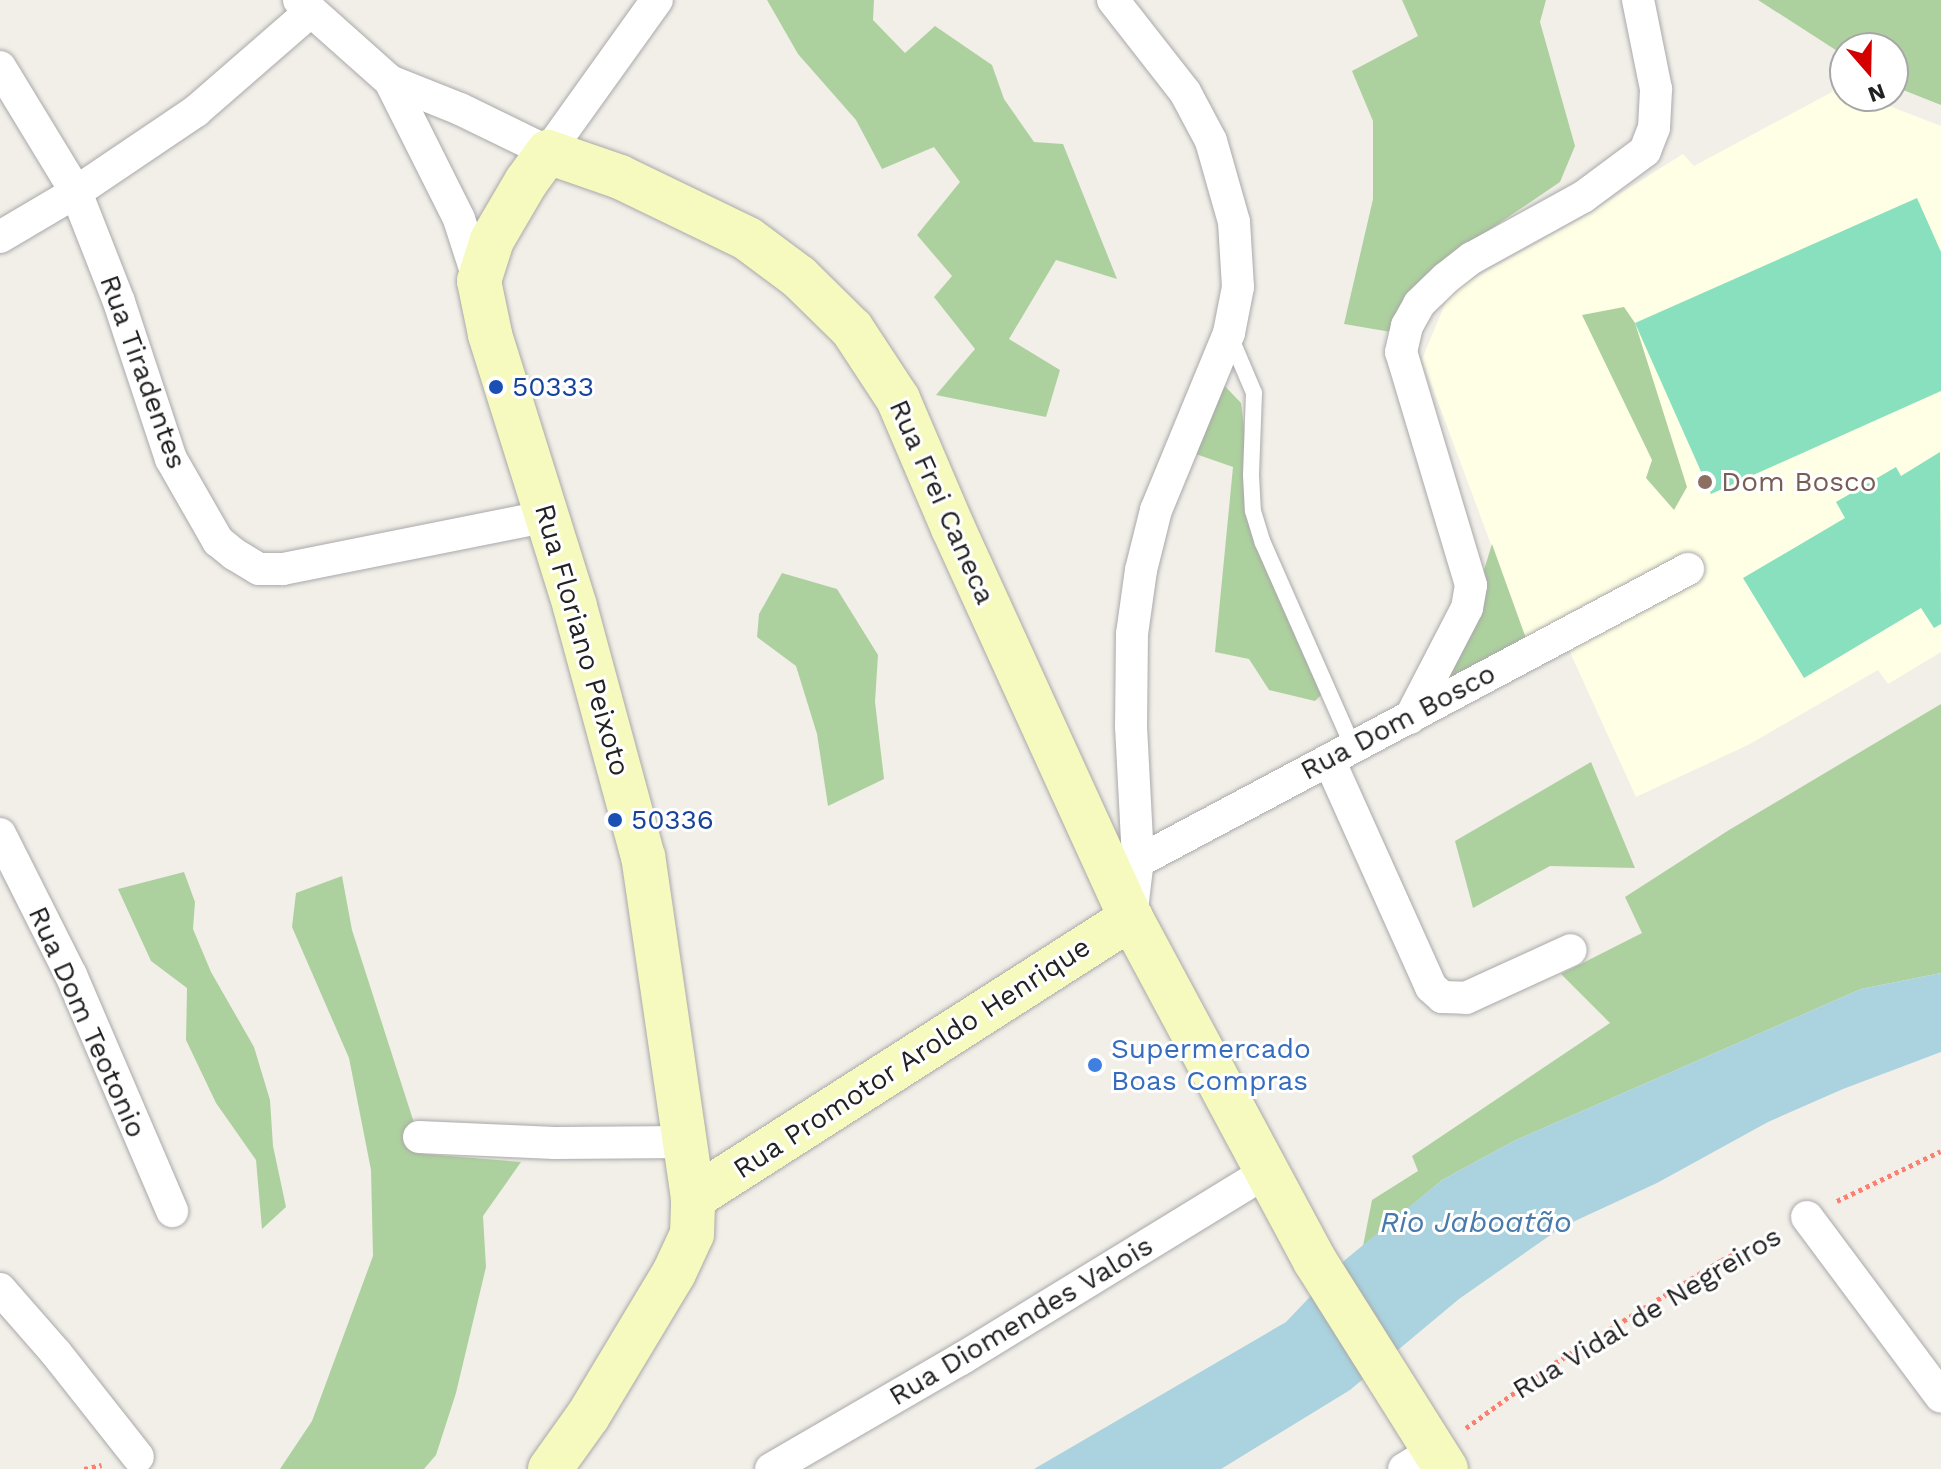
<!DOCTYPE html>
<meta charset="utf-8">
<style>
body{margin:0}
#map{position:relative;width:1941px;height:1469px;overflow:hidden;background:#f2efe9;font-family:"Work Sans",sans-serif}
div>[style]{position:absolute}
.education>*{inset:0;background:#ffffe5}
.forest>*{inset:0;background:#add19e}
.pitch>*{inset:0;background:#88e0be}
.water>*{inset:0;background:#aad3df}
.path>*{height:5px;margin-top:-2.5px;transform-origin:0;background:repeating-linear-gradient(90deg,#fa8072 0 4px,transparent 0 8px)}
.roads{filter:drop-shadow(0 0 2px #a9a9a9) drop-shadow(0 0 2px #a9a9a9)}
.lane>*{height:16px;margin:-8px;padding:0 8px;transform-origin:8px;border-radius:8px;background:#fff}
.street>*{height:32px;margin:-16px;padding:0 16px;transform-origin:16px;border-radius:16px;background:#fff}
.secondary>*{height:44px;margin:-22px;padding:0 22px;transform-origin:22px;border-radius:22px;background:#f7fabf}
.dots>*{width:22px;height:22px;translate:-50% -50%;box-sizing:border-box;border:4px solid #fff;border-radius:50%}
span{translate:-50% -50%;white-space:nowrap;text-align:center;line-height:1.15;-webkit-text-stroke:6px #fff;paint-order:stroke}
.street-label{font-size:28px;color:#222}
.transit-label{font-size:28px;color:#164399}
.left{translate:0 -50%;text-align:left}
.education-label{font-size:28px;color:#785e54}
.shop-label{font-size:28px;color:#366cbe}
.water-label{font-size:30px;color:#4a7aab;font-style:italic}
.north{position:absolute;left:1829px;top:32px;width:80px;height:80px;box-sizing:border-box;background:#fff;border:2px solid #a7a7a7;border-radius:50%;rotate:160deg;font-size:22px;font-weight:700;line-height:32px;text-align:center;color:#222}
.north::after{content:'';display:block;margin:auto;width:28px;height:36px;background:#d40000;clip-path:polygon(50% 0,100% 100%,50% 72%,0 100%)}
</style>
<div id="map">
<div class="education">
<div style="clip-path:polygon(1845px 85px,1845px 96px,1875px 96px,1879px 102px,1941px 126px,1941px 652px,1888px 684px,1878px 670px,1748px 745px,1636px 797px,1569px 650px,1532px 655px,1422px 359px,1450px 292px,1580px 219px,1683px 154px,1694px 166px)"></div>
</div>
<div class="forest">
<div style="clip-path:polygon(767px 0,874px 0,873px 20px,905px 53px,935px 26px,992px 65px,1004px 99px,1034px 142px,1063px 144px,1117px 279px,1056px 260px,1009px 339px,1060px 370px,1046px 417px,936px 395px,975px 349px,934px 297px,952px 276px,917px 235px,960px 182px,934px 147px,882px 169px,856px 120px,798px 54px)"></div>
<div style="clip-path:polygon(1402px 0,1546px 0,1540px 22px,1575px 146px,1560px 182px,1436px 266px,1391px 332px,1344px 324px,1373px 199px,1373px 121px,1352px 71px,1418px 36px)"></div>
<div style="clip-path:polygon(1758px 0,1941px 0,1941px 105px,1893px 86px,1893px 48px,1845px 48px,1845px 56px)"></div>
<div style="clip-path:polygon(1624px 307px,1635px 323px,1687px 487px,1674px 510px,1646px 478px,1652px 460px,1582px 315px)"></div>
<div style="clip-path:polygon(1221px 382px,1241px 403px,1260px 556px,1322px 694px,1315px 701px,1269px 690px,1249px 659px,1215px 652px,1233px 467px,1190px 452px)"></div>
<div style="clip-path:polygon(1492px 544px,1528px 644px,1454px 684px,1437px 681px,1475px 599px)"></div>
<div style="clip-path:polygon(782px 573px,837px 589px,878px 655px,875px 702px,884px 779px,828px 806px,817px 734px,796px 666px,757px 637px,759px 614px)"></div>
<div style="clip-path:polygon(1941px 704px,1941px 973px,1861px 989px,1514px 1141px,1442px 1180px,1363px 1246px,1372px 1200px,1418px 1171px,1412px 1156px,1610px 1023px,1561px 974px,1642px 933px,1625px 897px,1729px 830px)"></div>
<div style="clip-path:polygon(1591px 762px,1635px 868px,1550px 866px,1473px 908px,1455px 841px)"></div>
<div style="clip-path:polygon(184px 872px,195px 902px,193px 929px,211px 972px,254px 1047px,270px 1100px,273px 1146px,286px 1207px,262px 1229px,256px 1160px,216px 1103px,186px 1040px,187px 988px,151px 961px,118px 889px)"></div>
<div style="clip-path:polygon(342px 876px,352px 930px,424px 1154px,521px 1162px,483px 1216px,486px 1267px,456px 1393px,436px 1455px,424px 1469px,280px 1469px,312px 1421px,373px 1256px,371px 1170px,349px 1058px,292px 927px,296px 893px)"></div>
</div>
<div class="pitch">
<div style="clip-path:polygon(1917px 198px,1941px 252px,1941px 391px,1711px 494px,1635px 323px)"></div>
<div style="clip-path:polygon(1940px 452px,1941px 624px,1934px 628px,1921px 608px,1804px 678px,1743px 578px,1845px 518px,1836px 502px,1896px 467px,1901px 476px)"></div>
</div>
<div class="water">
<div style="clip-path:polygon(1941px 973px,1941px 1052px,1843px 1089px,1768px 1122px,1657px 1183px,1562px 1227px,1459px 1299px,1350px 1390px,1221px 1469px,1034px 1469px,1286px 1322px,1345px 1260px,1442px 1180px,1514px 1141px,1861px 989px)"></div>
</div>
<div class="path">
<div style="left:1837px;top:1201px;width:115px;rotate:-25.7deg"></div>
<div style="left:1466px;top:1428px;width:110px;rotate:-36.1deg"></div>
<div style="left:1555px;top:1363px;width:196px;rotate:-31.7deg"></div>
<div style="left:1722px;top:1260px;width:64px;rotate:-26.2deg"></div>
<div style="left:84px;top:1469px;width:18px;rotate:-13deg"></div>
</div>
<div class="roads">
<div class="lane">
<div style="left:1229px;top:334px;width:64px;rotate:67deg"></div>
<div style="left:1254px;top:393px;width:82px;rotate:92.1deg"></div>
<div style="left:1251px;top:475px;width:36px;rotate:87deg"></div>
<div style="left:1253px;top:511px;width:34px;rotate:73deg"></div>
<div style="left:1263px;top:543px;width:223px;rotate:66.2deg"></div>
</div>
<div class="street">
<div style="left:299px;top:0;width:122px;rotate:41.7deg"></div>
<div style="left:390px;top:81px;width:75px;rotate:21.8deg"></div>
<div style="left:460px;top:109px;width:98px;rotate:26deg"></div>
<div style="left:548px;top:152px;width:187px;rotate:-54.4deg"></div>
<div style="left:1113px;top:0;width:117px;rotate:52deg"></div>
<div style="left:1185px;top:92px;width:55px;rotate:62deg"></div>
<div style="left:1211px;top:141px;width:84px;rotate:74.1deg"></div>
<div style="left:1234px;top:222px;width:65px;rotate:86.5deg"></div>
<div style="left:1238px;top:287px;width:47px;rotate:101.1deg"></div>
<div style="left:1229px;top:333px;width:191px;rotate:112.4deg"></div>
<div style="left:1156px;top:510px;width:62px;rotate:104deg"></div>
<div style="left:1141px;top:570px;width:65px;rotate:98deg"></div>
<div style="left:1132px;top:634px;width:92px;rotate:90.6deg"></div>
<div style="left:1131px;top:726px;width:133px;rotate:87deg"></div>
<div style="left:1138px;top:859px;width:59px;rotate:96.8deg"></div>
<div style="left:0;top:67px;width:146px;rotate:58.7deg"></div>
<div style="left:76px;top:192px;width:118px;rotate:68.6deg"></div>
<div style="left:119px;top:302px;width:165px;rotate:71.7deg"></div>
<div style="left:171px;top:459px;width:95px;rotate:60.2deg"></div>
<div style="left:218px;top:541px;width:21px;rotate:39deg"></div>
<div style="left:234px;top:554px;width:29px;rotate:31deg"></div>
<div style="left:259px;top:569px;width:24px"></div>
<div style="left:283px;top:569px;width:270px;rotate:-11.3deg"></div>
<div style="left:390px;top:81px;width:154px;rotate:63.4deg"></div>
<div style="left:459px;top:219px;width:65px;rotate:72.1deg"></div>
<div style="left:0;top:237px;width:88px;rotate:-30.6deg"></div>
<div style="left:76px;top:192px;width:145px;rotate:-34deg"></div>
<div style="left:196px;top:111px;width:152px;rotate:-41deg"></div>
<div style="left:1410px;top:718px;width:124px;rotate:-62.6deg"></div>
<div style="left:1467px;top:608px;width:23px;rotate:-80deg"></div>
<div style="left:1471px;top:585px;width:243px;rotate:-106.7deg"></div>
<div style="left:1401px;top:352px;width:27px;rotate:-77deg"></div>
<div style="left:1407px;top:326px;width:25px;rotate:-61deg"></div>
<div style="left:1419px;top:304px;width:37px;rotate:-44deg"></div>
<div style="left:1446px;top:278px;width:33px;rotate:-38deg"></div>
<div style="left:1472px;top:258px;width:127px;rotate:-28.8deg"></div>
<div style="left:1583px;top:197px;width:77px;rotate:-36.6deg"></div>
<div style="left:1645px;top:151px;width:25px;rotate:-69deg"></div>
<div style="left:1654px;top:128px;width:39px;rotate:-87deg"></div>
<div style="left:1656px;top:89px;width:91px;rotate:-101.4deg"></div>
<div style="left:1329px;top:760px;width:249px;rotate:65.8deg"></div>
<div style="left:1431px;top:987px;width:15px;rotate:42deg"></div>
<div style="left:1442px;top:997px;width:24px;rotate:2deg"></div>
<div style="left:1466px;top:998px;width:115px;rotate:-24.6deg"></div>
<div style="left:0;top:834px;width:158px;rotate:63.3deg"></div>
<div style="left:71px;top:975px;width:257px;rotate:66.8deg"></div>
<div style="left:1124px;top:869px;width:639px;rotate:-28.01deg"></div>
<div style="left:419px;top:1137px;width:136px;rotate:2.5deg"></div>
<div style="left:555px;top:1143px;width:131px;rotate:-0.4deg"></div>
<div style="left:1807px;top:1217px;width:224px;rotate:53.3deg"></div>
<div style="left:0;top:1289px;width:85px;rotate:48.8deg"></div>
<div style="left:56px;top:1353px;width:132px;rotate:51.7deg"></div>
<div style="left:771px;top:1469px;width:220px;rotate:-30.1deg"></div>
<div style="left:961px;top:1359px;width:360px;rotate:-31.5deg"></div>
<div style="left:1404px;top:1469px;width:33px;rotate:-31deg"></div>
</div>
<div class="secondary">
<div style="left:693px;top:1198px;width:520px;rotate:-32.59deg"></div>
<div style="left:550px;top:1469px;width:65px;rotate:-54.4deg"></div>
<div style="left:588px;top:1416px;width:167px;rotate:-59deg"></div>
<div style="left:674px;top:1273px;width:43px;rotate:-65.2deg"></div>
<div style="left:692px;top:1234px;width:36px;rotate:-88deg"></div>
<div style="left:693px;top:1198px;width:345px;rotate:-98.3deg"></div>
<div style="left:643px;top:857px;width:260px;rotate:-105.2deg"></div>
<div style="left:575px;top:606px;width:285px;rotate:-107.4deg"></div>
<div style="left:490px;top:334px;width:54px;rotate:-101.7deg"></div>
<div style="left:479px;top:281px;width:43px;rotate:-72.4deg"></div>
<div style="left:492px;top:240px;width:67px;rotate:-59.6deg"></div>
<div style="left:526px;top:182px;width:37px;rotate:-54deg"></div>
<div style="left:548px;top:152px;width:76px;rotate:19.1deg"></div>
<div style="left:620px;top:177px;width:142px;rotate:25.8deg"></div>
<div style="left:748px;top:239px;width:64px;rotate:36.7deg"></div>
<div style="left:799px;top:277px;width:74px;rotate:44.5deg"></div>
<div style="left:852px;top:329px;width:84px;rotate:56.7deg"></div>
<div style="left:898px;top:399px;width:140px;rotate:66.9deg"></div>
<div style="left:953px;top:528px;width:429px;rotate:65.5deg"></div>
<div style="left:1131px;top:918px;width:389px;rotate:61.8deg"></div>
<div style="left:1315px;top:1261px;width:246px;rotate:57.8deg"></div>
</div>
</div>
<div class="dots">
<div style="left:496px;top:387px;background:#1a4fb4"></div>
<div style="left:1705px;top:482px;background:#8d6e63"></div>
<div style="left:615px;top:820px;background:#1a4fb4"></div>
<div style="left:1095px;top:1065px;background:#3f7fe0"></div>
</div>
<div class="street-label">
<span style="left:143px;top:372px;rotate:70deg">Rua Tiradentes</span>
<span style="left:942px;top:502px;rotate:66deg">Rua Frei Caneca</span>
<span style="left:582px;top:640px;rotate:74deg">Rua Floriano Peixoto</span>
<span style="left:1398px;top:722px;rotate:-28deg">Rua Dom Bosco</span>
<span style="left:87px;top:1022px;rotate:66deg">Rua Dom Teotonio</span>
<span style="left:912px;top:1058px;rotate:-33deg">Rua Promotor Aroldo Henrique</span>
<span style="left:1647px;top:1313px;rotate:-31deg">Rua Vidal de Negreiros</span>
<span style="left:1021px;top:1321px;rotate:-31deg">Rua Diomendes Valois</span>
</div>
<div class="transit-label">
<span class="left" style="left:512px;top:387px">50333</span>
<span class="left" style="left:631px;top:820px">50336</span>
</div>
<div class="education-label">
<span class="left" style="left:1721px;top:482px">Dom Bosco</span>
</div>
<div class="shop-label">
<span class="left" style="left:1111px;top:1065px">Supermercado<br>Boas Compras</span>
</div>
<div class="water-label">
<span style="left:1476px;top:1222px">Rio Jaboatão</span>
</div>
<div class="north">N</div>
</div>
